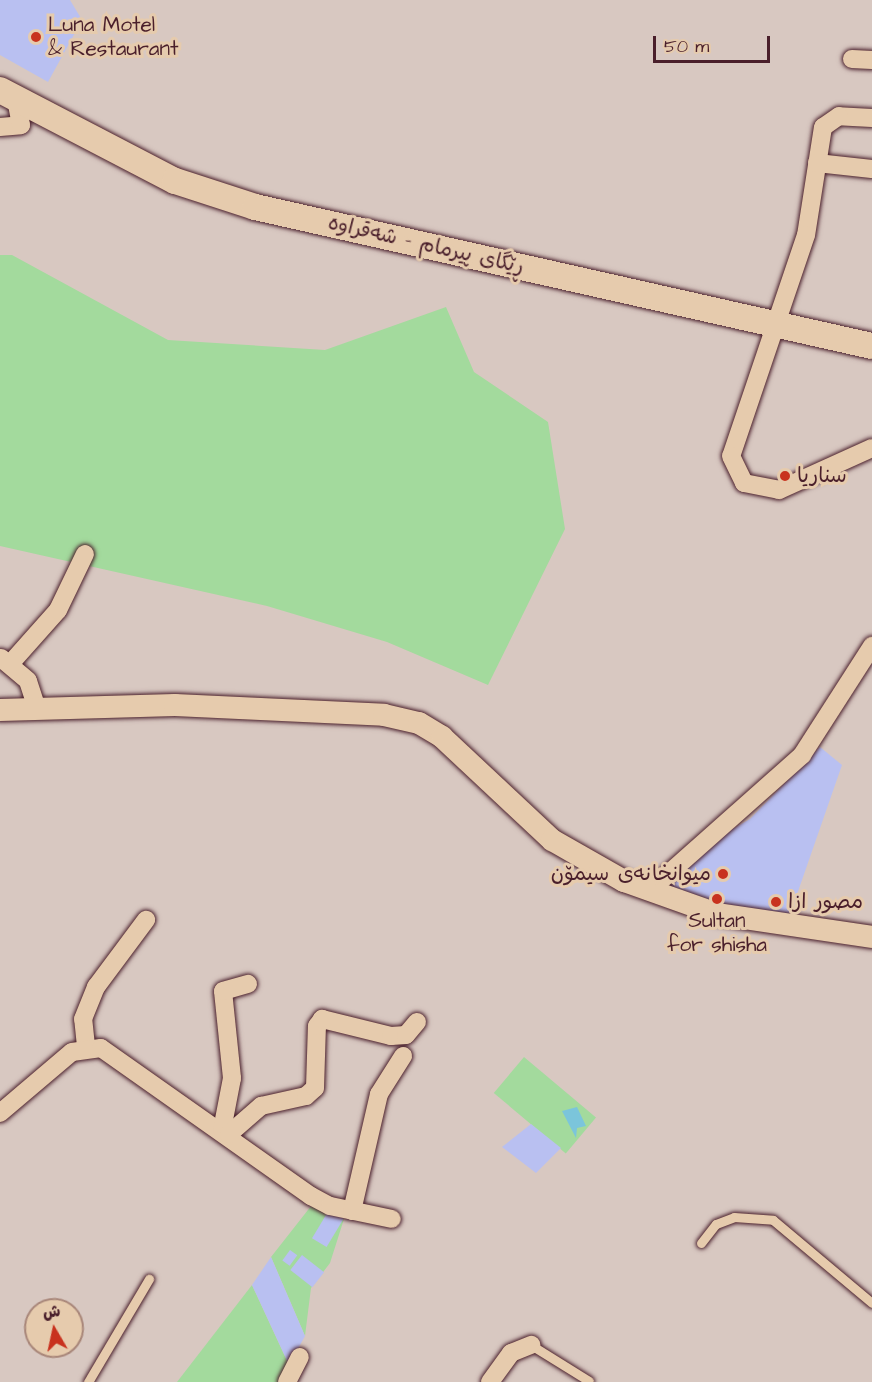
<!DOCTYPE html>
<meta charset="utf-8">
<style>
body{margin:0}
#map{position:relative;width:872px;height:1382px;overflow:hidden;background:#d8c8c1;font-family:"Architects Daughter","Playpen Sans Arabic",sans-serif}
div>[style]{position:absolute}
.green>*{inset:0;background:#a3da9d;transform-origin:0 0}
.water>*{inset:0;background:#7bc5db}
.building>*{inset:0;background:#b9c0f1;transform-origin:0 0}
.roads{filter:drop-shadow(0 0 2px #4a1f2b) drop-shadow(0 0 2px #4a1f2b)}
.service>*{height:9px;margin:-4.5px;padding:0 4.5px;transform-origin:4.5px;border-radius:4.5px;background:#e6cbad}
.minor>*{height:18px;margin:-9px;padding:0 9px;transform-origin:9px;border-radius:9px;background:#e6cbad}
.tertiary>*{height:22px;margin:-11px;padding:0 11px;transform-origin:11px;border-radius:11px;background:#e6cbad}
.secondary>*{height:26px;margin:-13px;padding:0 13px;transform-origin:13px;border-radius:13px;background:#e6cbad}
.dots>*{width:16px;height:16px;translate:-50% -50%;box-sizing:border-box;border:3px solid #e6cbad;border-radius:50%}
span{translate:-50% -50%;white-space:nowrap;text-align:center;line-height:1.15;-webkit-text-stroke:6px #e6cbad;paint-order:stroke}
.poi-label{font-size:21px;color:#4a1f2b}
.left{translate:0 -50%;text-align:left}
.right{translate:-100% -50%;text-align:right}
.street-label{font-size:21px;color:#4a1f2b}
.north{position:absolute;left:24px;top:1298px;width:60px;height:60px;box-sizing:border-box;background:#e6cbad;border:2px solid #a88679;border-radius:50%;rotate:351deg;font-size:16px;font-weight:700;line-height:24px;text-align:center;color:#4a1f2b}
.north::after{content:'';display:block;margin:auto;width:21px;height:27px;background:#c8321e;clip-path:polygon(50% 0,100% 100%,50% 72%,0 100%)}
.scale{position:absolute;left:653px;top:36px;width:117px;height:27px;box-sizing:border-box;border:3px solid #4a1f2b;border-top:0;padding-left:8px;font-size:18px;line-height:21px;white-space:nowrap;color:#4a1f2b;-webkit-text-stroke:4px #e6cbad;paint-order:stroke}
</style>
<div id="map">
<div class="green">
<div style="clip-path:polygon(0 255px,12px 255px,168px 340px,325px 350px,446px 307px,474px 372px,548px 422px,565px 529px,488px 685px,387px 642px,267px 606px,0 546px)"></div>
<div style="left:524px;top:1057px;width:94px;height:47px;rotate:40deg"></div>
<div style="clip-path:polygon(315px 1201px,344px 1219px,330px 1263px,311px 1288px,305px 1336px,271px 1257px)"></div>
<div style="clip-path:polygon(252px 1285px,289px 1365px,281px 1382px,177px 1382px)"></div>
</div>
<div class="water">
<div style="clip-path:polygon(577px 1107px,586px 1126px,577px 1128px,576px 1138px,562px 1111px)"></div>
</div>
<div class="building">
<div style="clip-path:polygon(0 0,70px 0,82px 20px,48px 82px,0 55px)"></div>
<div style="clip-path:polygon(820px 747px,842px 765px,786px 926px,649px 891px,703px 846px,750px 819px)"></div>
<div style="clip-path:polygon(531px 1124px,561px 1148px,536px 1173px,502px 1147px)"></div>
<div style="left:329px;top:1210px;width:17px;height:33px;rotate:31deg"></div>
<div style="left:290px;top:1250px;width:9px;height:13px;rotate:36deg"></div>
<div style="left:302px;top:1255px;width:28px;height:19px;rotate:38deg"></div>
<div style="clip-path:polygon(271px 1257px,305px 1336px,289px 1365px,252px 1285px)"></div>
</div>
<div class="roads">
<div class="service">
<div style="left:701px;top:1243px;width:24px;rotate:-52deg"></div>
<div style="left:716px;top:1224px;width:19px;rotate:-21deg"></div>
<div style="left:734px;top:1217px;width:39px;rotate:4deg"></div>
<div style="left:773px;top:1220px;width:129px;rotate:40deg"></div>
<div style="left:531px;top:1345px;width:68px;rotate:31.8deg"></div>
<div style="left:88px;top:1382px;width:120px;rotate:-59.4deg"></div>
</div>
<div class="minor">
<div style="left:852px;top:59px;width:20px;rotate:3deg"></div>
<div style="left:872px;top:118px;width:33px;rotate:-177deg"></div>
<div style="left:839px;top:116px;width:19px;rotate:145deg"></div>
<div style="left:823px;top:127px;width:109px;rotate:98.9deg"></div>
<div style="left:806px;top:235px;width:233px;rotate:108.7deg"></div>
<div style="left:731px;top:456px;width:30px;rotate:64deg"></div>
<div style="left:744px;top:483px;width:36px;rotate:11deg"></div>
<div style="left:779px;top:490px;width:102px;rotate:-24.3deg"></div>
<div style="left:0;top:127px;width:21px;rotate:-5deg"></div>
<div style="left:21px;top:125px;width:26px;rotate:-101deg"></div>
<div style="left:817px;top:163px;width:55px;rotate:6.2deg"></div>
<div style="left:1px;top:658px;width:35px;rotate:40deg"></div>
<div style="left:28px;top:681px;width:26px;rotate:72deg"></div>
<div style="left:10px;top:664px;width:72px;rotate:-48.4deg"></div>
<div style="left:58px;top:610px;width:62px;rotate:-64.3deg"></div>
<div style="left:649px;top:891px;width:205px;rotate:-41.6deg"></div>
<div style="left:802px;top:755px;width:130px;rotate:-57.3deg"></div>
<div style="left:86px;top:1046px;width:27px;rotate:-96deg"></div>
<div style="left:83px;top:1019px;width:35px;rotate:-68deg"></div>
<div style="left:96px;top:987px;width:84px;rotate:-53.3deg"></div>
<div style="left:0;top:1113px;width:94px;rotate:-40.3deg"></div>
<div style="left:72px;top:1052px;width:29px;rotate:-8deg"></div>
<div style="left:101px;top:1048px;width:257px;rotate:35.2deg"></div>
<div style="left:311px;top:1196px;width:21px;rotate:28deg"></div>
<div style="left:330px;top:1206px;width:63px;rotate:11.8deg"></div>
<div style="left:222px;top:1130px;width:53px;rotate:-79.1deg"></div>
<div style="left:232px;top:1078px;width:87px;rotate:-95.9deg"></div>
<div style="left:223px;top:991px;width:26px;rotate:-16deg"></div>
<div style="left:229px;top:1134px;width:43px;rotate:-41.2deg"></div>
<div style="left:261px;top:1106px;width:46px;rotate:-12.5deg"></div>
<div style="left:306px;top:1096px;width:12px;rotate:-42deg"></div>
<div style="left:315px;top:1088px;width:62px;rotate:-88.2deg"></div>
<div style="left:317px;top:1026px;width:9px;rotate:-54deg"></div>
<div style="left:322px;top:1019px;width:71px;rotate:13.8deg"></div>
<div style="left:391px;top:1036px;width:15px;rotate:-4deg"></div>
<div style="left:406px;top:1035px;width:17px;rotate:-50deg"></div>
<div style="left:352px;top:1211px;width:120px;rotate:-77deg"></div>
<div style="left:379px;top:1094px;width:45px;rotate:-57.7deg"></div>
<div style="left:287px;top:1382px;width:28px;rotate:-63deg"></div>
<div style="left:490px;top:1382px;width:36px;rotate:-54deg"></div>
<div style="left:511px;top:1353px;width:22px;rotate:-22deg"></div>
</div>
<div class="tertiary">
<div style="left:0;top:710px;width:175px;rotate:-1.6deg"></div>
<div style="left:175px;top:705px;width:209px;rotate:2.7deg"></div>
<div style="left:384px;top:715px;width:36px;rotate:13deg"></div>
<div style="left:419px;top:723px;width:27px;rotate:31deg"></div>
<div style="left:442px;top:737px;width:151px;rotate:43.1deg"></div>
<div style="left:552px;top:840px;width:83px;rotate:29.7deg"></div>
<div style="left:624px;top:881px;width:99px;rotate:19.5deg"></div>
<div style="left:717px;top:914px;width:157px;rotate:8.4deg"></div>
</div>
<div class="secondary">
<div style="left:0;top:90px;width:197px;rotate:27.5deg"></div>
<div style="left:175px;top:181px;width:84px;rotate:18deg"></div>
<div style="left:255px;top:207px;width:632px;rotate:12.7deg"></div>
</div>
</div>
<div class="dots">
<div style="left:36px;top:37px;background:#c8321e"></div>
<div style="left:785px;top:476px;background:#c8321e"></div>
<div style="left:723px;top:874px;background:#c8321e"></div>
<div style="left:717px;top:899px;background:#c8321e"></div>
<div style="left:776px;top:902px;background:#c8321e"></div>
</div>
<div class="poi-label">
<span class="left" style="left:48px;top:37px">Luna Motel<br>&amp; Restaurant</span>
<span class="left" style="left:797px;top:476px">سناريا</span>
<span class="right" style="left:711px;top:874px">میوانخانەی سیمۆن</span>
<span class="left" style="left:788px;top:902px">مصور ازا</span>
<span style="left:717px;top:933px">Sultan<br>for shisha</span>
</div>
<div class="street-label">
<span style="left:426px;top:245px;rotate:13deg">ڕێگای پیرمام - شەقراوە</span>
</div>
<div class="north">ش</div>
<div class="scale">50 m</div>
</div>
